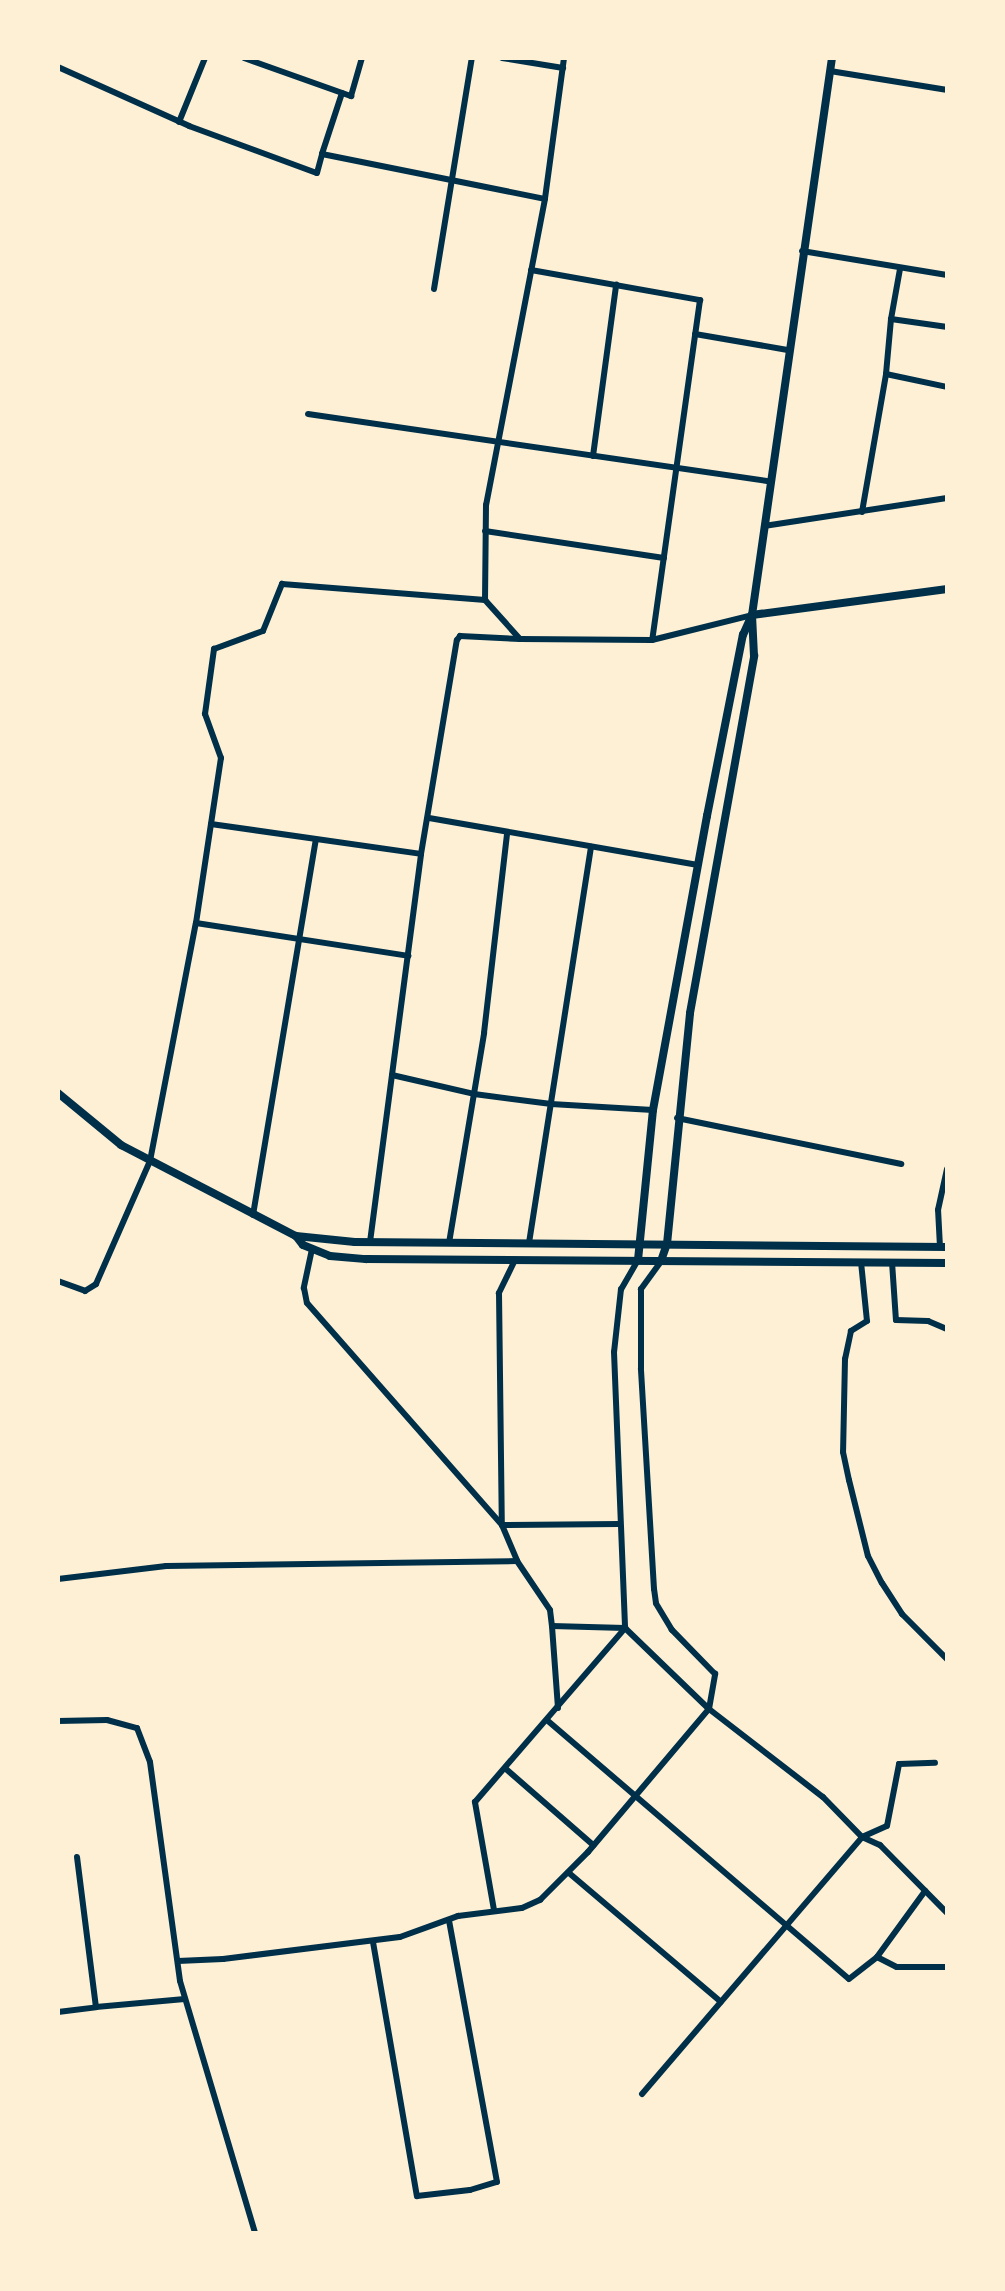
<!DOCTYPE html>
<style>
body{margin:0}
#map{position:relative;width:1005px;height:2291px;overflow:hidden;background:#fdf0d5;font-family:Arial,sans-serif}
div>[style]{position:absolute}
.minor>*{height:6px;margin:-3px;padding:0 3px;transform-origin:3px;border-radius:3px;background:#003049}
.tertiary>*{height:8px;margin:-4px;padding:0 4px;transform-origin:4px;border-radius:4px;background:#003049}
span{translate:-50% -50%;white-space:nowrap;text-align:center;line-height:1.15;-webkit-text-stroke:6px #fdf0d5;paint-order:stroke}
.frame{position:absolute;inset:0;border:60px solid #fdf0d5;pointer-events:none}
</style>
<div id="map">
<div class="minor">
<div style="left:244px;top:58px;width:114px;rotate:19.6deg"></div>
<div style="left:351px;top:96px;width:40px;rotate:-74deg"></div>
<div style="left:502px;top:58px;width:62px;rotate:9.3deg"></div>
<div style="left:564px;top:58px;width:142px;rotate:97.7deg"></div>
<div style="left:545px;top:199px;width:312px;rotate:100.9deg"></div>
<div style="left:486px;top:505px;width:95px;rotate:90.6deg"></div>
<div style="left:485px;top:600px;width:52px;rotate:48.1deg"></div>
<div style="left:520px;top:639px;width:132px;rotate:0.4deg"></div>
<div style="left:652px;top:640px;width:103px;rotate:-14deg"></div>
<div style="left:58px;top:67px;width:144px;rotate:24.2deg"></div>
<div style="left:189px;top:126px;width:136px;rotate:20.2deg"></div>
<div style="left:317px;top:173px;width:20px;rotate:-75deg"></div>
<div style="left:830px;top:71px;width:119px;rotate:9.2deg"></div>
<div style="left:342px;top:93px;width:64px;rotate:108.2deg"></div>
<div style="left:322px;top:154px;width:227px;rotate:11.4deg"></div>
<div style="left:179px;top:122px;width:69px;rotate:-67.9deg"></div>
<div style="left:802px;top:251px;width:147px;rotate:9.4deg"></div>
<div style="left:531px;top:270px;width:172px;rotate:10.1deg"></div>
<div style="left:700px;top:300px;width:343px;rotate:98deg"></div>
<div style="left:434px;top:289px;width:234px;rotate:-80.7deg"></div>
<div style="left:891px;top:319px;width:51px;rotate:-79.8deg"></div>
<div style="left:695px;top:334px;width:94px;rotate:9.8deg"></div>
<div style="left:886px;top:374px;width:55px;rotate:-84.8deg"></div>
<div style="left:891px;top:319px;width:57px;rotate:8.1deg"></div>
<div style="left:308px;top:414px;width:467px;rotate:8.3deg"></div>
<div style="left:593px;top:456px;width:173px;rotate:-82.3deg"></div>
<div style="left:862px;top:512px;width:140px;rotate:-80.1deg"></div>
<div style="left:886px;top:374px;width:62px;rotate:12deg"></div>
<div style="left:764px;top:526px;width:185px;rotate:-8.7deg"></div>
<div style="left:485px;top:531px;width:181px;rotate:8.6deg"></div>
<div style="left:429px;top:818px;width:273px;rotate:9.9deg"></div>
<div style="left:211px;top:824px;width:212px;rotate:8.1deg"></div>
<div style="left:196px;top:923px;width:215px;rotate:8.8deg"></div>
<div style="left:392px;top:1075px;width:84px;rotate:13deg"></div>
<div style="left:474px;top:1094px;width:78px;rotate:7.4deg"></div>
<div style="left:551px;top:1104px;width:102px;rotate:3.4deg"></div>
<div style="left:677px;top:1118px;width:229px;rotate:11.6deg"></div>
<div style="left:253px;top:1215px;width:381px;rotate:-80.5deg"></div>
<div style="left:370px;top:1242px;width:391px;rotate:-82.5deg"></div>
<div style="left:421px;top:854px;width:217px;rotate:-80.5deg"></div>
<div style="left:457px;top:640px;width:5px;rotate:-53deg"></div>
<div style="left:460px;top:636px;width:60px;rotate:2.9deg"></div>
<div style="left:449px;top:1243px;width:213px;rotate:-80.5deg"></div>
<div style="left:484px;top:1033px;width:201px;rotate:-83.4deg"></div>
<div style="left:529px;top:1243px;width:401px;rotate:-81.1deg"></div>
<div style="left:940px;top:1247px;width:37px;rotate:-93deg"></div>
<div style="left:938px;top:1210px;width:42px;rotate:-77.6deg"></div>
<div style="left:312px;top:1249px;width:40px;rotate:102deg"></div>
<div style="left:304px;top:1288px;width:15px;rotate:79deg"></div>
<div style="left:307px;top:1303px;width:295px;rotate:48.7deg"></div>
<div style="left:502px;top:1525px;width:39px;rotate:67deg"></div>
<div style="left:517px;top:1561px;width:59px;rotate:56deg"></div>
<div style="left:550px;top:1610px;width:16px;rotate:83deg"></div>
<div style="left:515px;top:1260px;width:37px;rotate:116deg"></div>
<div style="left:499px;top:1293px;width:232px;rotate:89.3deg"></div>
<div style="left:502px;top:1525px;width:117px;rotate:-0.5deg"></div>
<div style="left:638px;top:1260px;width:34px;rotate:120deg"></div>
<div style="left:621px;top:1289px;width:63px;rotate:96.3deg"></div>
<div style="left:614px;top:1352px;width:276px;rotate:87.7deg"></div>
<div style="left:625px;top:1628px;width:117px;rotate:44deg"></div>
<div style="left:709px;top:1709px;width:144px;rotate:37.7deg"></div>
<div style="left:823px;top:1797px;width:56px;rotate:45.7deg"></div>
<div style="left:862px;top:1837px;width:20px;rotate:24deg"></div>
<div style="left:880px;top:1845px;width:95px;rotate:45.4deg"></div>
<div style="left:861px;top:1262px;width:59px;rotate:84.2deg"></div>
<div style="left:867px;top:1321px;width:19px;rotate:148deg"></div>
<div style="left:851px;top:1331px;width:29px;rotate:102deg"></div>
<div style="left:845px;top:1359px;width:93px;rotate:91.2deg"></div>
<div style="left:843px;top:1452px;width:29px;rotate:78deg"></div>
<div style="left:849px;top:1480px;width:78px;rotate:76deg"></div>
<div style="left:868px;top:1556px;width:30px;rotate:63deg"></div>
<div style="left:882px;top:1583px;width:37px;rotate:57deg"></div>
<div style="left:902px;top:1614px;width:64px;rotate:45deg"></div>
<div style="left:892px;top:1262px;width:58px;rotate:86.1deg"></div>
<div style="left:896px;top:1320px;width:32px;rotate:2deg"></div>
<div style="left:928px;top:1321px;width:21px;rotate:23deg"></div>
<div style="left:58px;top:1281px;width:29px;rotate:20deg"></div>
<div style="left:85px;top:1291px;width:13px;rotate:-32deg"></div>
<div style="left:96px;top:1284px;width:134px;rotate:-66.3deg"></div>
<div style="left:150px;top:1161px;width:242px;rotate:-79.1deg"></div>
<div style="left:196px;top:923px;width:167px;rotate:-81.4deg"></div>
<div style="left:221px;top:758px;width:47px;rotate:-110deg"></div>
<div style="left:205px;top:714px;width:66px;rotate:-82.1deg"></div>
<div style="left:214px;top:649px;width:52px;rotate:-20.2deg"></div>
<div style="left:263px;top:631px;width:51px;rotate:-68deg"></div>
<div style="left:282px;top:584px;width:204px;rotate:4.5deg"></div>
<div style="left:58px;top:1579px;width:109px;rotate:-6.9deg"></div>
<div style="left:166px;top:1566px;width:351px;rotate:-0.8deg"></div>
<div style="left:558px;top:1708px;width:82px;rotate:-94.2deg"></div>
<div style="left:552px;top:1626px;width:73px;rotate:1.6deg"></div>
<div style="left:58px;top:1721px;width:49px;rotate:-1.2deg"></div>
<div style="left:107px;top:1720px;width:31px;rotate:15deg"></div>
<div style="left:137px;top:1728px;width:36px;rotate:69deg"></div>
<div style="left:150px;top:1762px;width:221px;rotate:82.2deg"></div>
<div style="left:180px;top:1981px;width:263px;rotate:73.4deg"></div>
<div style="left:548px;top:1721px;width:396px;rotate:40.6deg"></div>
<div style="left:849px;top:1979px;width:36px;rotate:-38deg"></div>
<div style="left:877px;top:1957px;width:82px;rotate:-54deg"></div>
<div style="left:506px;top:1769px;width:116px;rotate:41.1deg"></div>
<div style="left:77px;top:1857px;width:151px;rotate:82.8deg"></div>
<div style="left:96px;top:2007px;width:89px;rotate:-5.1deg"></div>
<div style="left:569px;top:1873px;width:199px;rotate:40.3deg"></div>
<div style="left:494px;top:1910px;width:110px;rotate:-100deg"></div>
<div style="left:475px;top:1802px;width:230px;rotate:-49.2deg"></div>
<div style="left:373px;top:1942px;width:258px;rotate:80.2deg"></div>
<div style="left:417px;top:2196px;width:53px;rotate:-6.5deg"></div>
<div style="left:470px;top:2190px;width:28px;rotate:-17deg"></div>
<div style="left:497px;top:2182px;width:265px;rotate:-100.4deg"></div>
<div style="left:877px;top:1957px;width:22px;rotate:27deg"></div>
<div style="left:897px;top:1967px;width:50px"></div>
<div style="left:178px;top:1961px;width:45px;rotate:-2.5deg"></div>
<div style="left:223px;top:1959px;width:178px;rotate:-7.1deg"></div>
<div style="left:400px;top:1937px;width:62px;rotate:-19.9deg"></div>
<div style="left:458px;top:1916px;width:64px;rotate:-7.1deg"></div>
<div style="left:522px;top:1908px;width:20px;rotate:-24deg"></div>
<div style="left:540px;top:1900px;width:68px;rotate:-45deg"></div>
<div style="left:588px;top:1852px;width:187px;rotate:-49.8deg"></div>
<div style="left:709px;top:1709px;width:36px;rotate:-80deg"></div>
<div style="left:715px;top:1674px;width:62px;rotate:-134.3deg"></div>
<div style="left:672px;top:1630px;width:31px;rotate:-121deg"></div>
<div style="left:656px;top:1603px;width:14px;rotate:-98deg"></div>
<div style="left:654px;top:1589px;width:221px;rotate:-93.4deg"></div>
<div style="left:641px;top:1368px;width:79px;rotate:-90deg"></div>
<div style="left:641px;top:1289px;width:34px;rotate:-54deg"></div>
<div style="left:58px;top:2012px;width:38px;rotate:-7deg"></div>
<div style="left:642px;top:2094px;width:338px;rotate:-49.4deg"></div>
<div style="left:862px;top:1837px;width:27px;rotate:-24deg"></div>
<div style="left:887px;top:1826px;width:63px;rotate:-79deg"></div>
<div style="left:899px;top:1764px;width:36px;rotate:-2deg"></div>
</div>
<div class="tertiary">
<div style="left:752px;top:615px;width:197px;rotate:-7.6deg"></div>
<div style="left:58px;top:1093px;width:82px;rotate:39.5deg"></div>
<div style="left:121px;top:1145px;width:197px;rotate:27.5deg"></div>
<div style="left:296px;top:1236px;width:59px;rotate:5.8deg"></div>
<div style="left:355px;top:1242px;width:592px;rotate:0.48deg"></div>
<div style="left:296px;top:1236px;width:11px;rotate:52deg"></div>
<div style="left:303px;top:1245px;width:29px;rotate:22deg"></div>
<div style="left:330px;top:1256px;width:36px;rotate:5deg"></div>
<div style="left:366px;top:1259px;width:581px;rotate:0.39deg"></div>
<div style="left:638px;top:1260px;width:151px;rotate:-84.3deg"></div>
<div style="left:653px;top:1110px;width:299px;rotate:-79.6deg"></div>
<div style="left:707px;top:816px;width:185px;rotate:-78.8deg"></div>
<div style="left:743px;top:635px;width:22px;rotate:-66deg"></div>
<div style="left:752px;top:615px;width:563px;rotate:-81.83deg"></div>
<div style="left:661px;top:1261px;width:18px;rotate:-71deg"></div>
<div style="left:667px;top:1244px;width:232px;rotate:-84.3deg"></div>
<div style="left:690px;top:1013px;width:363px;rotate:-79.8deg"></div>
<div style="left:754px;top:656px;width:41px;rotate:-92.8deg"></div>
</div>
<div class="frame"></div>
</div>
